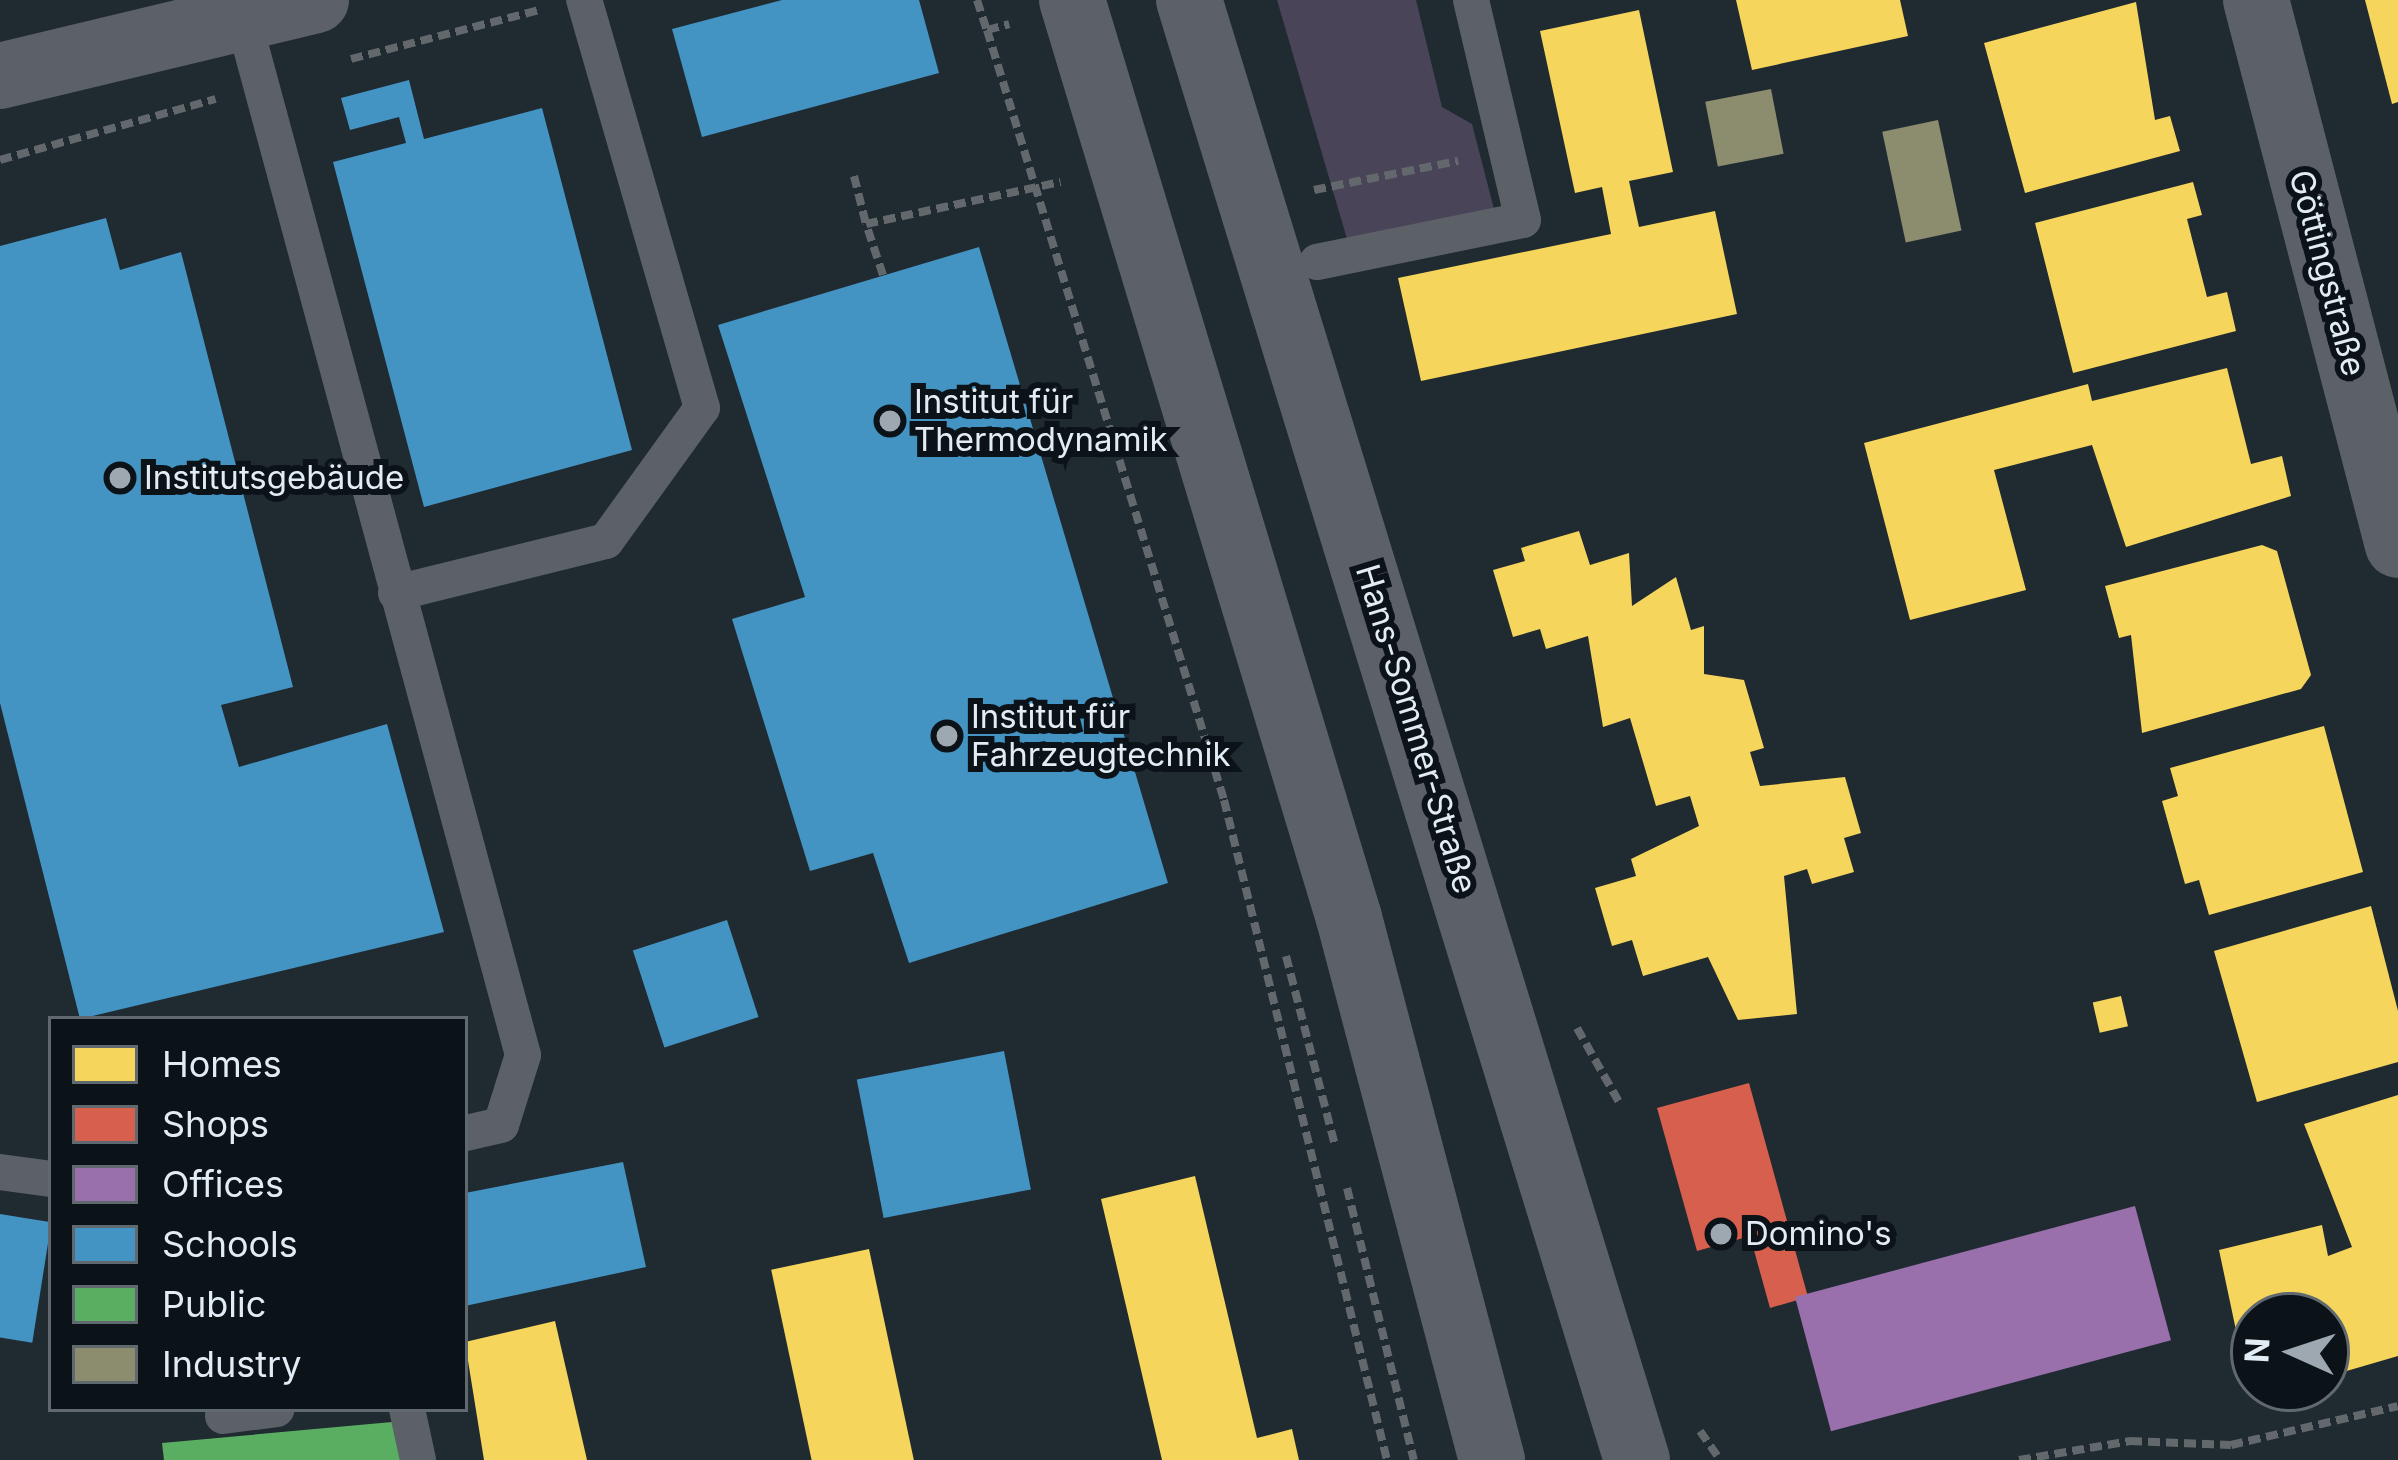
<!DOCTYPE html>
<meta charset="utf-8">
<style>
body{margin:0}
#map{position:relative;width:2398px;height:1460px;overflow:hidden;background:#202a31;font-family:Inter,sans-serif}
div>[style]{position:absolute}
.green>*{inset:0;background:#4a4458}
.homes>*{inset:0;background:#f6d55c;transform-origin:0 0}
.shops>*{inset:0;background:#d6604d}
.offices>*{inset:0;background:#9970ab;transform-origin:0 0}
.schools>*{inset:0;background:#4393c3;transform-origin:0 0}
.public>*{inset:0;background:#5aae61}
.industry>*{inset:0;background:#8c8c6e;transform-origin:0 0}
.path>*{height:8px;margin-top:-4px;transform-origin:0;background:repeating-linear-gradient(90deg,#63686d 0 12px,transparent 0 18px)}
.service>*{height:36px;margin:-18px;padding:0 18px;transform-origin:18px;border-radius:18px;background:#5c6167}
.minor>*{height:66px;margin:-33px;padding:0 33px;transform-origin:33px;border-radius:33px;background:#5c6167}
.primary>*{height:66px;margin:-33px;padding:0 33px;transform-origin:33px;border-radius:33px;background:#5c6168}
.dots>*{width:33px;height:33px;translate:-50% -50%;box-sizing:border-box;border:6px solid #0b1218;border-radius:50%}
span{translate:-50% -50%;white-space:nowrap;text-align:center;line-height:1.15;-webkit-text-stroke:12px #0b1218;paint-order:stroke}
.street-label{font-size:33px;color:#e2ecf4}
.poi-label{font-size:33px;color:#e2ecf4}
.left{translate:0 -50%;text-align:left}
.legend{position:absolute;left:48px;top:1016px;width:420px;height:396px;box-sizing:border-box;background:#0b1218;border:3px solid #616970;margin:0;padding:15px 21px;list-style:none;font-size:36px;color:#e2ecf4}
.legend li{display:flex;align-items:center;gap:24px;height:60px}
.legend b{width:60px;border:3px solid #616970}
.north{position:absolute;left:2230px;top:1292px;width:120px;height:120px;box-sizing:border-box;background:#0b1218;border:3px solid #616970;border-radius:50%;rotate:273deg;font-size:33px;font-weight:700;line-height:48px;text-align:center;color:#e2ecf4}
.north::after{content:'';display:block;margin:auto;width:42px;height:54px;background:#9ea8b0;clip-path:polygon(50% 0,100% 100%,50% 72%,0 100%)}
</style>
<div id="map">
<div class="green">
<div style="clip-path:polygon(1277px 0,1416px 0,1442px 107px,1472px 124px,1494px 209px,1347px 239px)"></div>
</div>
<div class="homes">
<div style="clip-path:polygon(1736px 0,1900px 0,1908px 36px,1752px 70px)"></div>
<div style="clip-path:polygon(2365px 0,2398px 0,2398px 102px,2392px 104px)"></div>
<div style="clip-path:polygon(2136px 2px,2155px 120px,2170px 116px,2180px 151px,2025px 193px,1984px 43px)"></div>
<div style="clip-path:polygon(1639px 10px,1673px 172px,1629px 181px,1639px 227px,1715px 211px,1737px 314px,1421px 381px,1398px 278px,1611px 234px,1602px 187px,1575px 193px,1540px 31px)"></div>
<div style="clip-path:polygon(2193px 182px,2202px 215px,2187px 219px,2207px 297px,2227px 292px,2236px 331px,2073px 373px,2035px 223px)"></div>
<div style="clip-path:polygon(2227px 368px,2251px 464px,2282px 456px,2291px 496px,2126px 547px,2092px 445px,1994px 470px,2026px 590px,1910px 620px,1864px 443px,2088px 384px,2092px 401px)"></div>
<div style="clip-path:polygon(1579px 531px,1590px 565px,1629px 553px,1632px 606px,1676px 577px,1691px 630px,1704px 626px,1704px 674px,1744px 680px,1764px 748px,1750px 752px,1760px 786px,1845px 777px,1861px 833px,1844px 838px,1854px 872px,1812px 884px,1807px 869px,1784px 876px,1797px 1014px,1738px 1020px,1708px 957px,1643px 976px,1632px 940px,1612px 946px,1595px 888px,1636px 876px,1631px 859px,1699px 826px,1690px 796px,1656px 806px,1630px 718px,1603px 727px,1588px 636px,1546px 649px,1540px 629px,1513px 637px,1493px 570px,1525px 561px,1521px 548px)"></div>
<div style="clip-path:polygon(2262px 545px,2277px 551px,2311px 675px,2301px 689px,2142px 733px,2131px 635px,2119px 638px,2105px 586px)"></div>
<div style="clip-path:polygon(2324px 726px,2363px 872px,2209px 915px,2199px 880px,2185px 884px,2162px 801px,2178px 796px,2170px 768px)"></div>
<div style="clip-path:polygon(2371px 906px,2398px 1011px,2398px 1062px,2257px 1102px,2214px 951px)"></div>
<div style="left:2121px;top:996px;width:31px;height:29px;rotate:77deg"></div>
<div style="clip-path:polygon(2398px 1095px,2398px 1356px,2326px 1377px,2326px 1316px,2254px 1316px,2254px 1388px,2281px 1389px,2265px 1394px,2248px 1387px,2219px 1250px,2322px 1225px,2328px 1256px,2352px 1247px,2304px 1124px)"></div>
<div style="clip-path:polygon(1195px 1176px,1257px 1438px,1292px 1429px,1299px 1460px,1162px 1460px,1101px 1199px)"></div>
<div style="left:869px;top:1249px;width:216px;height:100px;rotate:78deg"></div>
<div style="clip-path:polygon(555px 1321px,587px 1460px,484px 1460px,465px 1342px)"></div>
</div>
<div class="shops">
<div style="clip-path:polygon(1749px 1083px,1808px 1297px,1770px 1308px,1750px 1236px,1697px 1251px,1657px 1108px)"></div>
</div>
<div class="offices">
<div style="left:2135px;top:1206px;width:139px;height:352px;rotate:75deg"></div>
</div>
<div class="schools">
<div style="clip-path:polygon(782px 0,919px 0,939px 73px,702px 137px,672px 29px)"></div>
<div style="clip-path:polygon(409px 80px,424px 139px,542px 108px,632px 450px,424px 507px,333px 162px,406px 143px,399px 117px,350px 130px,341px 98px)"></div>
<div style="clip-path:polygon(106px 218px,120px 270px,181px 252px,293px 687px,221px 705px,239px 767px,387px 724px,444px 932px,80px 1019px,0 703px,0 246px)"></div>
<div style="clip-path:polygon(979px 247px,1168px 883px,909px 963px,873px 853px,810px 871px,732px 619px,805px 597px,718px 325px)"></div>
<div style="left:727px;top:920px;width:102px;height:99px;rotate:72deg"></div>
<div style="left:1004px;top:1051px;width:141px;height:150px;rotate:79deg"></div>
<div style="clip-path:polygon(623px 1162px,646px 1267px,465px 1306px,465px 1193px)"></div>
<div style="left:0;top:1214px;width:52px;height:122px;rotate:9deg"></div>
</div>
<div class="public">
<div style="clip-path:polygon(403px 1421px,408px 1460px,164px 1460px,162px 1443px)"></div>
</div>
<div class="industry">
<div style="left:1771px;top:89px;width:66px;height:67px;rotate:79deg"></div>
<div style="left:1938px;top:120px;width:113px;height:57px;rotate:78deg"></div>
</div>
<div class="path">
<div style="left:977px;top:0;width:32px;rotate:72deg"></div>
<div style="left:987px;top:30px;width:23px;rotate:-15deg"></div>
<div style="left:987px;top:30px;width:806px;rotate:72.89deg"></div>
<div style="left:1224px;top:800px;width:680px;rotate:76.13deg"></div>
<div style="left:351px;top:59px;width:194px;rotate:-14.6deg"></div>
<div style="left:0;top:160px;width:224px;rotate:-15.8deg"></div>
<div style="left:854px;top:176px;width:49px;rotate:76deg"></div>
<div style="left:1314px;top:190px;width:147px;rotate:-11.4deg"></div>
<div style="left:883px;top:275px;width:54px;rotate:-108.4deg"></div>
<div style="left:866px;top:224px;width:199px;rotate:-12.2deg"></div>
<div style="left:1286px;top:956px;width:195px;rotate:75.5deg"></div>
<div style="left:1577px;top:1028px;width:85px;rotate:60.4deg"></div>
<div style="left:1347px;top:1188px;width:280px;rotate:76.2deg"></div>
<div style="left:1700px;top:1431px;width:35px;rotate:55deg"></div>
<div style="left:2019px;top:1460px;width:113px;rotate:-9.7deg"></div>
<div style="left:2130px;top:1441px;width:101px;rotate:2.3deg"></div>
<div style="left:2231px;top:1445px;width:171px;rotate:-13.1deg"></div>
</div>
<div class="service">
<div style="left:243px;top:18px;width:1074px;rotate:74.89deg"></div>
<div style="left:523px;top:1055px;width:73px;rotate:107.4deg"></div>
<div style="left:501px;top:1125px;width:37px;rotate:167deg"></div>
<div style="left:1317px;top:262px;width:210px;rotate:-11.5deg"></div>
<div style="left:1523px;top:220px;width:226px;rotate:-103.3deg"></div>
<div style="left:396px;top:593px;width:216px;rotate:-13.9deg"></div>
<div style="left:606px;top:541px;width:164px;rotate:-54.2deg"></div>
<div style="left:702px;top:408px;width:425px;rotate:-106.1deg"></div>
<div style="left:0;top:1172px;width:51px;rotate:7.8deg"></div>
<div style="left:407px;top:1409px;width:52px;rotate:77.8deg"></div>
<div style="left:223px;top:1416px;width:54px;rotate:-7.4deg"></div>
</div>
<div class="minor">
<div style="left:2256px;top:0;width:563px;rotate:75.4deg"></div>
<div style="left:0;top:76px;width:325px;rotate:-13.5deg"></div>
</div>
<div class="primary">
<div style="left:1072px;top:0;width:959px;rotate:73.21deg"></div>
<div style="left:1349px;top:918px;width:561px;rotate:75.22deg"></div>
<div style="left:1189px;top:0;width:1527px;rotate:72.94deg"></div>
</div>
<div class="dots">
<div style="left:890px;top:421px;background:#9ea8b0"></div>
<div style="left:120px;top:478px;background:#9ea8b0"></div>
<div style="left:947px;top:736px;background:#9ea8b0"></div>
<div style="left:1721px;top:1234px;background:#9ea8b0"></div>
</div>
<div class="street-label">
<span style="left:2327px;top:273px;rotate:75deg">Göttingstraße</span>
<span style="left:1416px;top:729px;rotate:73deg">Hans-Sommer-Straße</span>
</div>
<div class="poi-label">
<span class="left" style="left:914px;top:421px">Institut für<br>Thermodynamik</span>
<span class="left" style="left:144px;top:478px">Institutsgebäude</span>
<span class="left" style="left:971px;top:736px">Institut für<br>Fahrzeugtechnik</span>
<span class="left" style="left:1745px;top:1234px">Domino's</span>
</div>
<ul class="legend">
<li><b style="height:33px;background:#f6d55c"></b>Homes</li>
<li><b style="height:33px;background:#d6604d"></b>Shops</li>
<li><b style="height:33px;background:#9970ab"></b>Offices</li>
<li><b style="height:33px;background:#4393c3"></b>Schools</li>
<li><b style="height:33px;background:#5aae61"></b>Public</li>
<li><b style="height:33px;background:#8c8c6e"></b>Industry</li>
</ul>
<div class="north">N</div>
</div>
